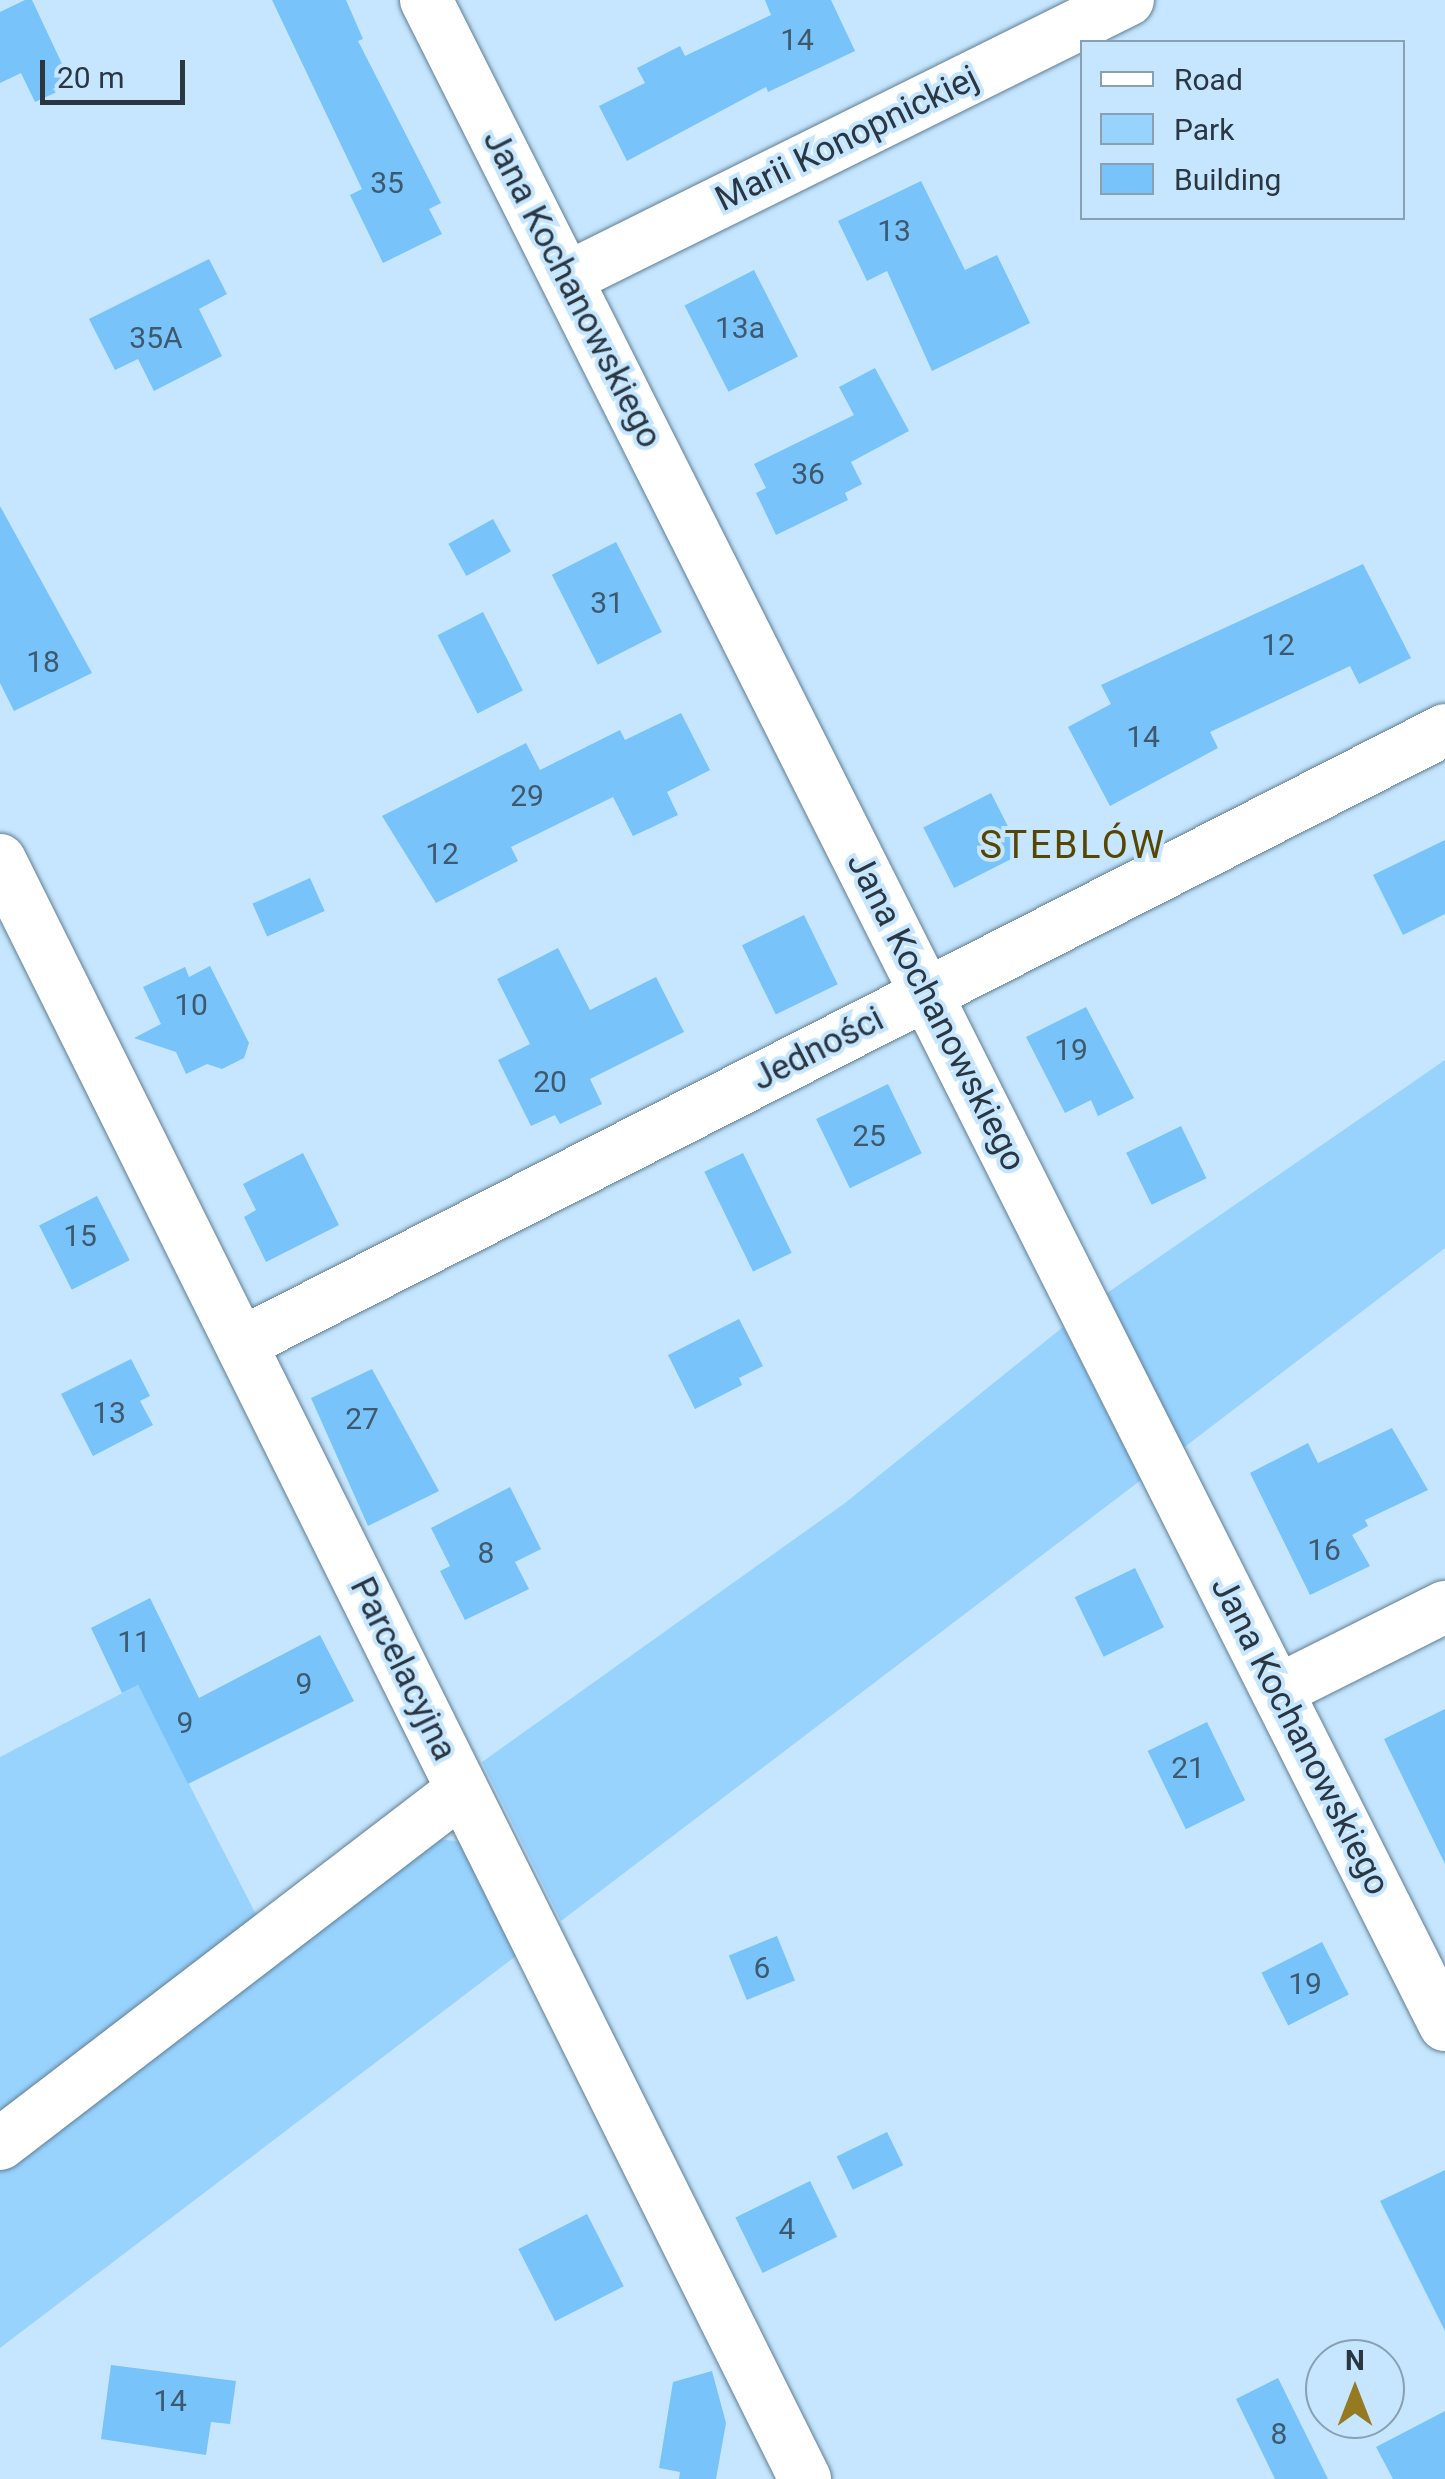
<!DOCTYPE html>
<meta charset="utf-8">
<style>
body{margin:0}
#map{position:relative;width:1445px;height:2479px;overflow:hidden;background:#c5e6fe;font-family:Roboto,sans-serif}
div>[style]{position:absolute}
.green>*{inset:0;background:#98d3fe}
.building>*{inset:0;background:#78c3f9;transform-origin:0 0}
.roads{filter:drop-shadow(0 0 2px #607e94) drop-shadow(0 0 2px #607e94)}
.minor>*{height:52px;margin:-26px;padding:0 26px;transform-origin:26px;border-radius:26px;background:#fff}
span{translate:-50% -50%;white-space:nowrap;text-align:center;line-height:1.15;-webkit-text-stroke:8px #c5e6fe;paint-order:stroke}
.number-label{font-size:30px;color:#3e596e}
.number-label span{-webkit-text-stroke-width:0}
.street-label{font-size:35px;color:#2a3640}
.neighbourhood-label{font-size:38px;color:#574502;letter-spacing:2.5px}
.legend{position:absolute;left:1080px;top:40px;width:325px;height:180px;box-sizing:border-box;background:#c5e6fe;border:2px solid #87a0b2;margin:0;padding:12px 18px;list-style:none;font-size:30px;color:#2a3640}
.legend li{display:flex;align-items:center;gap:20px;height:50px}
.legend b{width:50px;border:2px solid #87a0b2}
.north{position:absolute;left:1305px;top:2339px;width:100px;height:100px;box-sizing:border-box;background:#c5e6fe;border:2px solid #87a0b2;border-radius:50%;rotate:0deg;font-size:28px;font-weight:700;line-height:40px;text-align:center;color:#2a3640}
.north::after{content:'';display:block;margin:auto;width:35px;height:45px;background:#957a21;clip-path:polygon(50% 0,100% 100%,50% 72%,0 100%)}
.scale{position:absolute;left:40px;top:60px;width:145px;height:45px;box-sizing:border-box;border:5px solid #2a3640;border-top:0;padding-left:12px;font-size:30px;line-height:35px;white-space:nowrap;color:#2a3640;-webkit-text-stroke:8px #c5e6fe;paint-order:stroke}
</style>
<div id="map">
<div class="green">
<div style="clip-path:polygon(1445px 1060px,1445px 1248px,1182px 1449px,1107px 1293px)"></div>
<div style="clip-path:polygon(1063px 1327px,1141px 1480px,561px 1921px,482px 1762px,845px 1503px)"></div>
<div style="clip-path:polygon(138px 1685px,260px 1922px,0 2114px,0 1757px)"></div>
<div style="clip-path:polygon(429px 1838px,463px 1842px,525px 1949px,0 2348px,0 2167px)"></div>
</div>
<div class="building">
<div style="clip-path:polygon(25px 0,32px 0,72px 85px,35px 102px,21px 73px,0 83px,0 12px)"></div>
<div style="clip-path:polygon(272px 0,346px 0,363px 39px,358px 41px,441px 203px,429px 209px,442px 234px,383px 263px,350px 195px,362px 189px)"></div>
<div style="clip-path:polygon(765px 0,831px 0,855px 51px,768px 92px,766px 87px,627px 161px,599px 106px,645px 83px,637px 68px,680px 46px,685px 56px,771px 15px)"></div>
<div style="clip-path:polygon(921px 181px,965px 270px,997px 255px,1030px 323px,932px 371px,887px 271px,867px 281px,838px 221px)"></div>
<div style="clip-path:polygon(209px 259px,227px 294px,199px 309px,222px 356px,154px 391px,138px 359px,115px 370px,89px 319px)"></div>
<div style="left:754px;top:270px;width:97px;height:78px;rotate:63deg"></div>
<div style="clip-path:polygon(875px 368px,909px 431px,851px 462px,862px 484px,845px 493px,848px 500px,776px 535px,756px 493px,766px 488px,754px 464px,854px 415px,839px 387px)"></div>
<div style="clip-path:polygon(0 506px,92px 673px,14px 711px,0 683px)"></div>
<div style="left:493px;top:519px;width:37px;height:51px;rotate:61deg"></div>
<div style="left:616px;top:542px;width:101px;height:72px;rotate:63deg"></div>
<div style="clip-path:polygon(1363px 564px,1411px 658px,1359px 684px,1350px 666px,1210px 732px,1218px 748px,1110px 806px,1068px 727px,1111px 704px,1101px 685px)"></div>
<div style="left:483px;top:612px;width:88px;height:51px;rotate:63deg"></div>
<div style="clip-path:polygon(681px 713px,710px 770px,667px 792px,678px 815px,633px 836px,613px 797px,511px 847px,518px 861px,436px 903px,382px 816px,526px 743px,540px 770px,620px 730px,625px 740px)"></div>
<div style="left:991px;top:793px;width:68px;height:76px;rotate:63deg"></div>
<div style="clip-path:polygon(1445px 840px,1445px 914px,1403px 935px,1373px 875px)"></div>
<div style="left:310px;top:878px;width:36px;height:63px;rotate:66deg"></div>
<div style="left:804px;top:915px;width:77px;height:69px;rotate:64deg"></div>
<div style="clip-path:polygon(558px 948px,590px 1010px,656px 977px,684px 1032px,590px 1079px,602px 1104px,560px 1124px,555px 1115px,531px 1126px,498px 1060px,530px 1044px,497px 979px)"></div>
<div style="clip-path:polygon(210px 966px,249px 1043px,244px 1058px,222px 1069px,207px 1064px,186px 1074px,176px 1052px,134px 1038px,161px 1024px,143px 987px,185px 967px,189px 977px)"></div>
<div style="clip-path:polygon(1086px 1007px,1134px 1098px,1098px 1116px,1091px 1100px,1065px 1113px,1026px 1037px)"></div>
<div style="left:888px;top:1084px;width:77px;height:80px;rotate:64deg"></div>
<div style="left:1181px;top:1126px;width:58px;height:61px;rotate:64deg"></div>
<div style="clip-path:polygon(303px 1153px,339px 1225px,266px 1262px,244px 1217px,256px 1210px,243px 1184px)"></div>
<div style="left:743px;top:1153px;width:111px;height:43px;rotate:64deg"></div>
<div style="left:97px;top:1196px;width:72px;height:65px;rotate:63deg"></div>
<div style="clip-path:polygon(739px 1319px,763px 1366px,739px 1378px,742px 1385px,695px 1409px,668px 1355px)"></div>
<div style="clip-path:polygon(131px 1359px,150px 1396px,140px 1401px,153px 1425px,93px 1456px,61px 1394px)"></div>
<div style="clip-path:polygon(372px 1369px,439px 1491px,368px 1526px,311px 1398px)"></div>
<div style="clip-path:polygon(1392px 1428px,1428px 1490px,1365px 1520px,1368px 1526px,1352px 1535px,1370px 1566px,1310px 1595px,1250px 1473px,1308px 1443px,1318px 1463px)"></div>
<div style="clip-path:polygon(510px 1487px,541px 1549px,515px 1562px,529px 1589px,465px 1620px,440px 1571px,450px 1566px,431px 1528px)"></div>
<div style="left:1135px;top:1568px;width:66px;height:67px;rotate:64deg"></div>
<div style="clip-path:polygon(150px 1598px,199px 1698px,320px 1635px,354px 1701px,188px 1784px,138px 1685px,122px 1693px,91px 1628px)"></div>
<div style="clip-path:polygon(1445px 1709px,1445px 1864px,1384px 1739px)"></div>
<div style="left:1207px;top:1722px;width:87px;height:66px;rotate:64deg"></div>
<div style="left:777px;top:1936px;width:48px;height:52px;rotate:68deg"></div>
<div style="left:1322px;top:1942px;width:59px;height:68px;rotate:63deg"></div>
<div style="left:887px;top:2132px;width:37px;height:56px;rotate:64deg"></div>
<div style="clip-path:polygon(1445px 2170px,1445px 2331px,1380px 2201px)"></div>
<div style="left:810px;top:2181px;width:62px;height:83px;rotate:64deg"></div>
<div style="left:587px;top:2214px;width:81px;height:77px;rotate:63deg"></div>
<div style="clip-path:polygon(111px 2365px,236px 2381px,230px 2424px,211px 2422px,206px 2455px,101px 2439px)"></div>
<div style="clip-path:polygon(712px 2371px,726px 2423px,716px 2479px,679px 2479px,680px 2472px,659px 2468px,673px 2382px)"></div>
<div style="clip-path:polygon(1278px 2378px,1328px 2479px,1275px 2479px,1236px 2399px)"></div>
<div style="clip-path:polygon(1445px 2411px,1445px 2479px,1393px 2479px,1376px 2447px)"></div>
</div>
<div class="roads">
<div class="minor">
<div style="left:426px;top:0;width:2267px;rotate:63.29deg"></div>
<div style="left:567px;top:278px;width:626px;rotate:-26.36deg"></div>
<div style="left:0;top:860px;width:1808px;rotate:63.56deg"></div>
<div style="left:244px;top:1342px;width:1348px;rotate:-27deg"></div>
<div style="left:1277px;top:1691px;width:188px;rotate:-26.6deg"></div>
<div style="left:0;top:2144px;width:582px;rotate:-37.46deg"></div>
</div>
</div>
<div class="number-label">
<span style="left:797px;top:40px">14</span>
<span style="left:387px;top:183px">35</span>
<span style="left:894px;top:231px">13</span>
<span style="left:740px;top:328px">13a</span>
<span style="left:156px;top:338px">35A</span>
<span style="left:808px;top:474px">36</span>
<span style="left:607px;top:603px">31</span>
<span style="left:1278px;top:645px">12</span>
<span style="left:43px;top:662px">18</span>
<span style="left:1143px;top:737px">14</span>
<span style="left:527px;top:796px">29</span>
<span style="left:442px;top:854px">12</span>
<span style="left:191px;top:1005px">10</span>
<span style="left:1071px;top:1050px">19</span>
<span style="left:550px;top:1082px">20</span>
<span style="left:869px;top:1136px">25</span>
<span style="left:80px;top:1236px">15</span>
<span style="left:109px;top:1413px">13</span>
<span style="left:362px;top:1419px">27</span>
<span style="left:1324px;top:1550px">16</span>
<span style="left:486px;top:1553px">8</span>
<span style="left:134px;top:1642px">11</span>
<span style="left:304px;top:1684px">9</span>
<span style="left:185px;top:1723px">9</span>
<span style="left:1188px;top:1768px">21</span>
<span style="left:762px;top:1968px">6</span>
<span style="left:1305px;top:1984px">19</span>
<span style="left:787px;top:2229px">4</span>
<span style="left:170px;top:2401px">14</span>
<span style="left:1279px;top:2434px">8</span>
</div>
<div class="street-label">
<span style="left:847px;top:139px;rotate:-26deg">Marii Konopnickiej</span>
<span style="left:572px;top:289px;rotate:63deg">Jana Kochanowskiego</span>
<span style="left:936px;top:1012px;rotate:63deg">Jana Kochanowskiego</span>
<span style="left:818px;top:1049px;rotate:-27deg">Jedności</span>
<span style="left:403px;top:1669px;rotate:64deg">Parcelacyjna</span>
<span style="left:1300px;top:1736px;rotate:63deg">Jana Kochanowskiego</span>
</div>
<div class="neighbourhood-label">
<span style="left:1073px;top:846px">STEBLÓW</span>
</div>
<ul class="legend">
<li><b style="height:12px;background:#fff"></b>Road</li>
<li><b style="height:28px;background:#98d3fe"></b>Park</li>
<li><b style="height:28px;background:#78c3f9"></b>Building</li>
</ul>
<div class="north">N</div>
<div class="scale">20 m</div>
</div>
